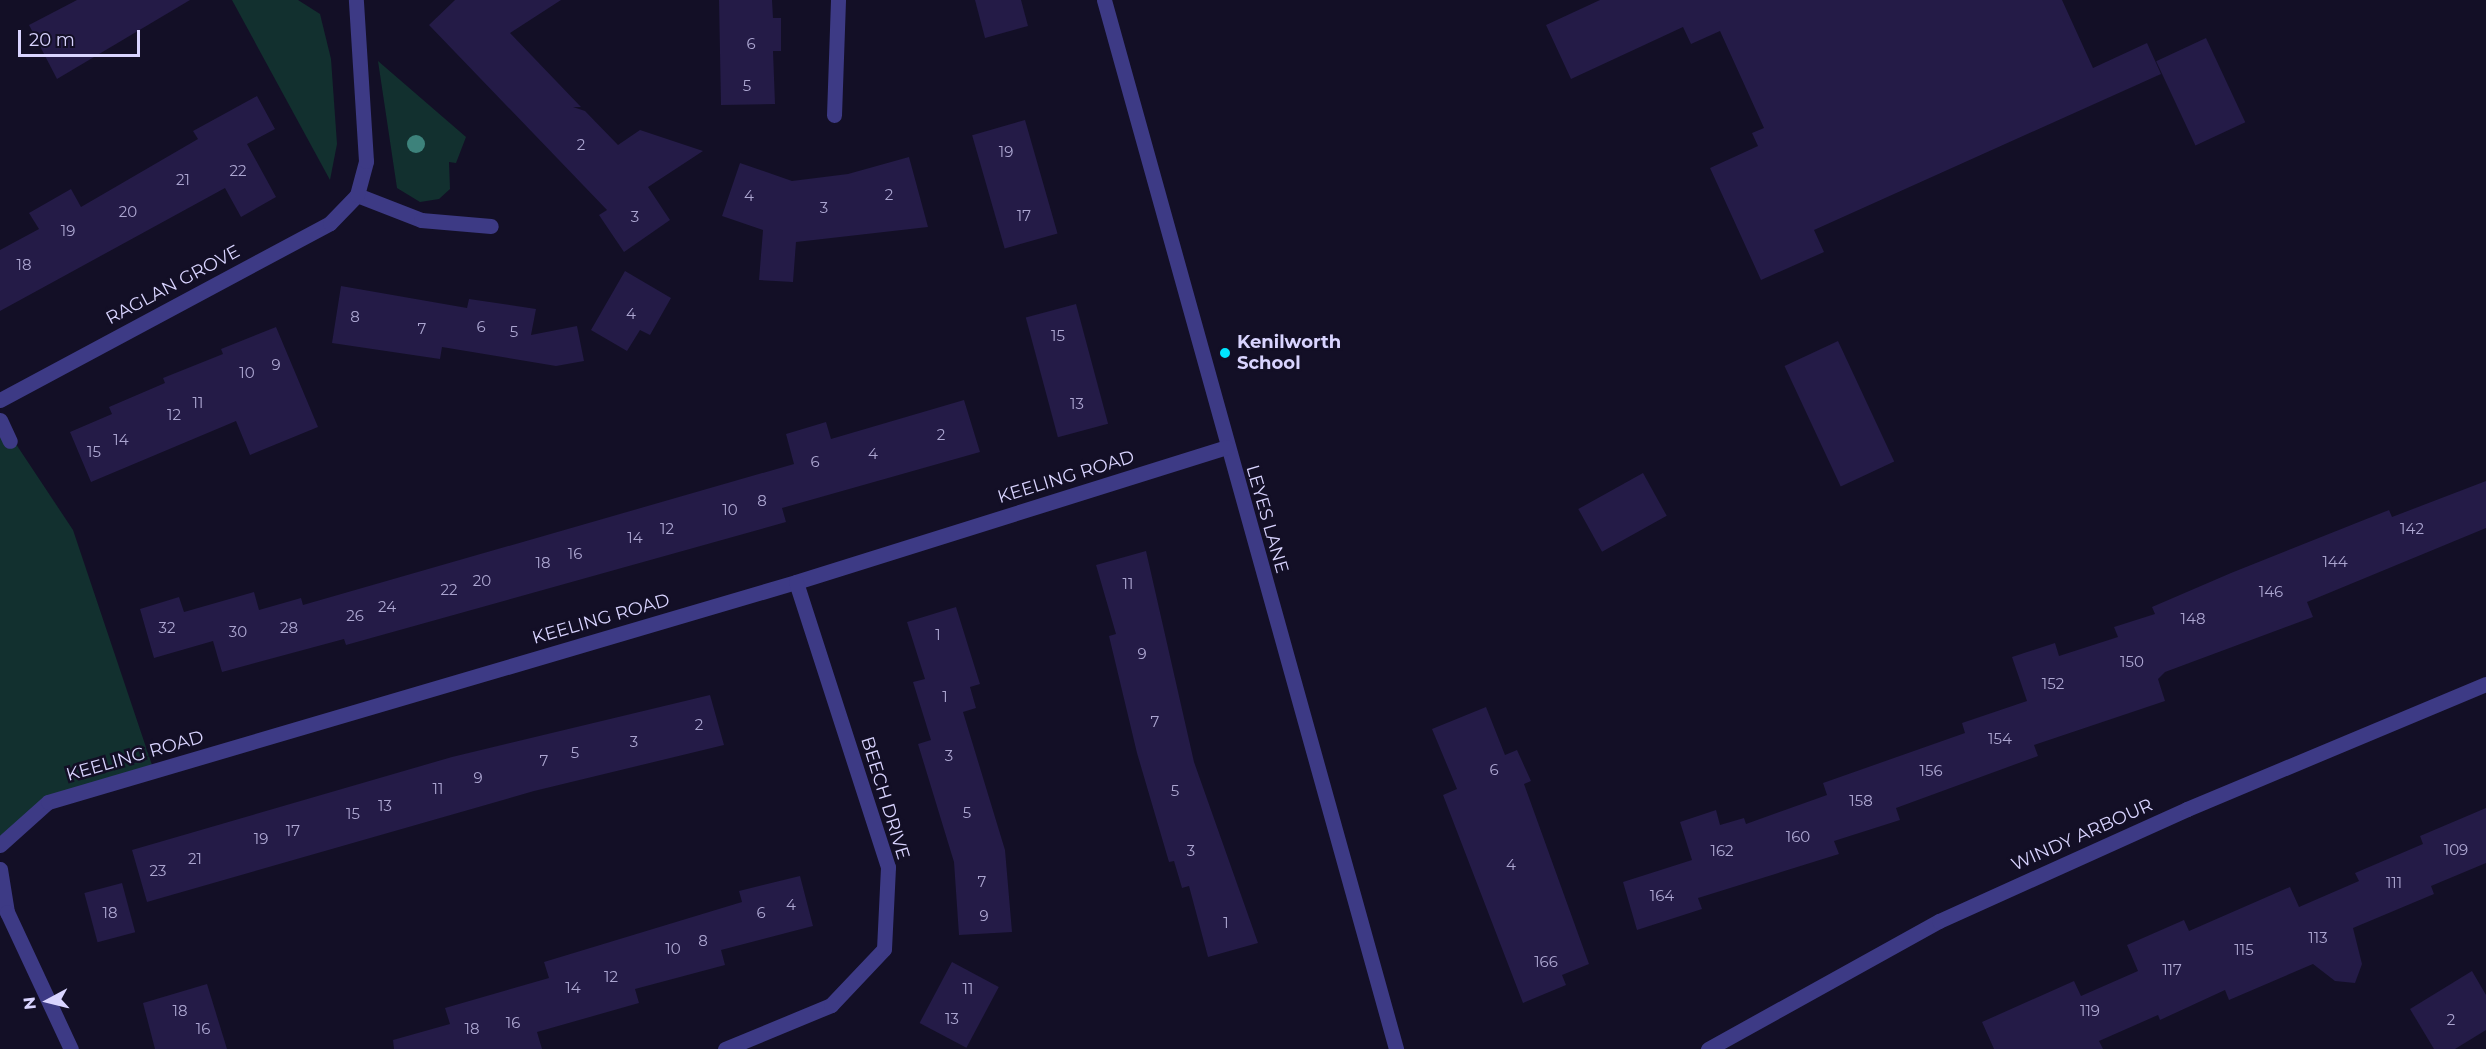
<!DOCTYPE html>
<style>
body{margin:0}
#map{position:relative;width:2486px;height:1049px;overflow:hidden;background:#130f26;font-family:Montserrat,sans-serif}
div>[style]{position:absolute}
.green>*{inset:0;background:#12302f}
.building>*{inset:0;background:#241b47;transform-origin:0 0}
.minor>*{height:15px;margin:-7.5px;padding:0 7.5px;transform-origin:7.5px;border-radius:7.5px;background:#3d3a85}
.tertiary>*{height:15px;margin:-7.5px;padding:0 7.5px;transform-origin:7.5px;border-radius:7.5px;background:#3d3a85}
.trees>*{width:18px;height:18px;margin:-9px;border-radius:50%;background:#3d827b}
.dots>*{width:16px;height:16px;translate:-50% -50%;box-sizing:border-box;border:3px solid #130f26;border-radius:50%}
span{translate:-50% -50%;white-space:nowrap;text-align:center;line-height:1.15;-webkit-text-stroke:5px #130f26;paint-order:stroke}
.number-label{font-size:15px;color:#aca6d1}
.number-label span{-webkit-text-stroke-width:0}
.street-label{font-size:18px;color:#d9d4ff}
.poi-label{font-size:18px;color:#d9d4ff;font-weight:700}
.left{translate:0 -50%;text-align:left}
.north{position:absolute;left:18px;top:971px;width:60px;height:60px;-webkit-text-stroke:4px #130f26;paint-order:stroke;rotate:263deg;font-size:16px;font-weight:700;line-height:24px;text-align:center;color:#d9d4ff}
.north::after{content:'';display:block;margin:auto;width:21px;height:27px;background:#d9d4ff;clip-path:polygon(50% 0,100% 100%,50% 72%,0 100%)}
.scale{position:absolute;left:18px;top:30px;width:122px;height:27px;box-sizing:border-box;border:3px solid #d9d4ff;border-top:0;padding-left:8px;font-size:18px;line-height:21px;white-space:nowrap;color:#d9d4ff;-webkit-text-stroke:4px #130f26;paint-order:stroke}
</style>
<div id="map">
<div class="green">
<div style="clip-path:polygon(232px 0,298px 0,320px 14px,331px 59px,337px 144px,330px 180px)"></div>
<div style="clip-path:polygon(378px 61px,466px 137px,456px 163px,449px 162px,450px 189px,439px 199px,420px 202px,397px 188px)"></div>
<div style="clip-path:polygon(0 420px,73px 530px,154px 771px,48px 802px,0 845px)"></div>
</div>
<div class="building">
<div style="clip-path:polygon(77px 0,190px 0,57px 79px,29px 25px)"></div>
<div style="clip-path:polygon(455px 0,561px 0,510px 33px,581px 107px,573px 107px,585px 111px,618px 145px,640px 130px,703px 151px,648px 187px,670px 220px,624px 252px,599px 215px,607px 210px,429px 25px)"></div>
<div style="clip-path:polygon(719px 0,772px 0,773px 18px,781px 18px,781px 51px,773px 51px,775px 104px,721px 105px)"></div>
<div style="clip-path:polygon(975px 0,1021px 0,1028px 26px,985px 38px)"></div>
<div style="clip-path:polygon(1600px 0,2062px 0,2093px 68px,2147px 43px,2161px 74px,1814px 230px,1824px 252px,1761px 280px,1710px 168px,1758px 146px,1752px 133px,1764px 128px,1720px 31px,1691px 44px,1683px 27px,1571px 79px,1546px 25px)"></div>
<div style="left:2206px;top:38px;width:93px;height:55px;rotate:65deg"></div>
<div style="clip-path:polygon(257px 96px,275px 129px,247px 144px,276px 197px,241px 217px,225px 188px,0 311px,0 250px,39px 229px,29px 213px,71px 189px,81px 207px,198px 139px,193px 131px)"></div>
<div style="left:1025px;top:120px;width:118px;height:55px;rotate:74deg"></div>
<div style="clip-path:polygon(909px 157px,928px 227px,796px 242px,793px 282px,759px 280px,763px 230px,722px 216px,740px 163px,792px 181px,848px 174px)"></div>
<div style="clip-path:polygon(625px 271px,671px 298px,650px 335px,640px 330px,627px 351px,591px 330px)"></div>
<div style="clip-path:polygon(341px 286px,467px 308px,469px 299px,536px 309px,531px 335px,577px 326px,584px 361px,556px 366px,442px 347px,440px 359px,332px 343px)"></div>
<div style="left:1076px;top:304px;width:124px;height:52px;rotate:75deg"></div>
<div style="clip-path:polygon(276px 327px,318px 427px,250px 455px,236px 421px,91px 482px,70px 432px,112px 414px,109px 407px,165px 383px,163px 378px,223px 354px,221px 349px)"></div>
<div style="left:1838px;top:341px;width:133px;height:59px;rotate:65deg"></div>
<div style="clip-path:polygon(964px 400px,980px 452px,782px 508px,786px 522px,346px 645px,344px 639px,222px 672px,213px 641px,154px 658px,140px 609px,179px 597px,184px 612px,254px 592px,259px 610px,301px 598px,303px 605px,794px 464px,786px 434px,826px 422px,831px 439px)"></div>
<div style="left:1643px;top:473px;width:49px;height:74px;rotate:61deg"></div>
<div style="clip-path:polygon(2486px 481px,2486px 528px,2307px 602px,2313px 617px,2165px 672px,2158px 679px,2165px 701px,2034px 745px,2038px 756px,1896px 808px,1900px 820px,1834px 841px,1839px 854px,1698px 898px,1702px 909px,1637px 930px,1623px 882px,1692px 860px,1680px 822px,1716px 810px,1720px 825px,1744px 818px,1746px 824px,1827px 795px,1823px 783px,1965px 733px,1962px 723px,2027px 701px,2012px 657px,2055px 643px,2059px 656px,2118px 637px,2114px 627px,2155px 614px,2152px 607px,2231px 573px,2389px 510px,2392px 517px)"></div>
<div style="clip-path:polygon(1146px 551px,1194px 762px,1258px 943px,1208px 957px,1189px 886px,1182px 888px,1174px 861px,1169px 862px,1137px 753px,1109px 636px,1116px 634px,1096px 565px)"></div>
<div style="clip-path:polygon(956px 607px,980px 684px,970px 687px,976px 708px,963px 712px,1005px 850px,1012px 932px,959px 935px,954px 862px,918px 744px,931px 740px,913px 682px,925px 679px,907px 622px)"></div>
<div style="clip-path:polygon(710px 695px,724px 745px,534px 791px,147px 902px,132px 850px,452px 757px)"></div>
<div style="clip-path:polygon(1486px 707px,1505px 755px,1517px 750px,1531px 781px,1524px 784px,1589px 964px,1562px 975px,1566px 985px,1523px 1003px,1443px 795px,1457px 789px,1432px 729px)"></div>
<div style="clip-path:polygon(2486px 808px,2486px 863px,2431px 886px,2434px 894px,2353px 928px,2362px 964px,2355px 983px,2335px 981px,2313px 964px,2229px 1000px,2225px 990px,2160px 1020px,2158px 1015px,2099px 1041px,2103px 1049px,1994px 1049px,1982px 1022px,2074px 981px,2081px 996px,2138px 971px,2127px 945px,2184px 920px,2189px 931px,2290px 887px,2299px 907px,2359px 881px,2355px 873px,2423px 844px,2420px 836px)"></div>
<div style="clip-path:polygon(800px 876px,813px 926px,721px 950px,725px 965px,635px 989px,639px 1003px,537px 1032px,542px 1049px,394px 1049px,393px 1040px,450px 1024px,445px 1008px,549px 978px,544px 962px,742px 902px,739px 891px)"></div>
<div style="left:122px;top:883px;width:51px;height:39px;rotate:75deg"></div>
<div style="left:952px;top:962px;width:53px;height:69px;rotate:28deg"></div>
<div style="clip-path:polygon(2472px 971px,2486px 995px,2486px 1030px,2455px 1049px,2434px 1049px,2410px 1009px)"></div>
<div style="clip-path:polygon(207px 984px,227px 1049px,155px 1049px,143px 1003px)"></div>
</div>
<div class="minor">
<div style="left:1104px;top:0;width:1089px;rotate:74.44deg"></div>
<div style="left:834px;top:115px;width:115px;rotate:-88deg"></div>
<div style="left:357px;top:195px;width:69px;rotate:21.3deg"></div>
<div style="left:421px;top:220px;width:70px;rotate:4.9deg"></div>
<div style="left:0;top:400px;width:374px;rotate:-28.2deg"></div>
<div style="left:330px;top:223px;width:39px;rotate:-46deg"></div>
<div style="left:357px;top:195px;width:35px;rotate:-75deg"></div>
<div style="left:366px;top:161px;width:161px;rotate:-93.6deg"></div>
<div style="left:0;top:420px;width:23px;rotate:65deg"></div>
<div style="left:0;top:845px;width:64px;rotate:-41.9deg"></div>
<div style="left:48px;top:802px;width:780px;rotate:-16.39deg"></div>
<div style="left:796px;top:582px;width:451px;rotate:-17.4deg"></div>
<div style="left:0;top:869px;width:44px;rotate:80.8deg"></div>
<div style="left:7px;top:912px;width:151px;rotate:65deg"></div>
<div style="left:725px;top:1049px;width:115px;rotate:-22.5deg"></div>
<div style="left:831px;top:1005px;width:77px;rotate:-46.6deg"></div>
<div style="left:884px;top:949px;width:82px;rotate:-87.2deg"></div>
<div style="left:888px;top:867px;width:299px;rotate:-107.9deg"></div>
</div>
<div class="tertiary">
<div style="left:1708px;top:1049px;width:264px;rotate:-29deg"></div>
<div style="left:1939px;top:921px;width:272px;rotate:-24.3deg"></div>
<div style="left:2187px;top:809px;width:324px;rotate:-22.7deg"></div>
</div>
<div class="trees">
<div style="left:416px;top:144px"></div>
</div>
<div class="dots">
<div style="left:1225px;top:353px;background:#00e5ff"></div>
</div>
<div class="number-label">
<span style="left:751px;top:44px">6</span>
<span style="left:747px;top:86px">5</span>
<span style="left:581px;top:145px">2</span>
<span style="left:1006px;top:152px">19</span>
<span style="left:238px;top:171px">22</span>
<span style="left:183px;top:180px">21</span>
<span style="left:889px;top:195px">2</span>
<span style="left:749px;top:196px">4</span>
<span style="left:824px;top:208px">3</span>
<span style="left:128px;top:212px">20</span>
<span style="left:1024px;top:216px">17</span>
<span style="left:635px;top:217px">3</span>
<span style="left:68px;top:231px">19</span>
<span style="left:24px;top:265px">18</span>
<span style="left:631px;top:314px">4</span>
<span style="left:355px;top:317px">8</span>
<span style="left:481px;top:327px">6</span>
<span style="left:422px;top:329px">7</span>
<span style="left:514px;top:332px">5</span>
<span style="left:1058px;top:336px">15</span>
<span style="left:276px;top:365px">9</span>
<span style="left:247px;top:373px">10</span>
<span style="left:198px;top:403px">11</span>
<span style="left:1077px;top:404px">13</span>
<span style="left:174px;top:415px">12</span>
<span style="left:941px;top:435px">2</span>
<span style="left:121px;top:440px">14</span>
<span style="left:94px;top:452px">15</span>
<span style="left:873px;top:454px">4</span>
<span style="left:815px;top:462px">6</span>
<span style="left:762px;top:501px">8</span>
<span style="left:730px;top:510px">10</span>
<span style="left:667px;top:529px">12</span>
<span style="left:2412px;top:529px">142</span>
<span style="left:635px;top:538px">14</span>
<span style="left:575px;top:554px">16</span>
<span style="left:2335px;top:562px">144</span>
<span style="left:543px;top:563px">18</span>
<span style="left:482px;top:581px">20</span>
<span style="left:1128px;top:584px">11</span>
<span style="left:449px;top:590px">22</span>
<span style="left:2271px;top:592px">146</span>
<span style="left:387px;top:607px">24</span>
<span style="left:355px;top:616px">26</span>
<span style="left:2193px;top:619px">148</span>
<span style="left:167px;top:628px">32</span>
<span style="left:289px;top:628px">28</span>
<span style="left:238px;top:632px">30</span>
<span style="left:938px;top:635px">1</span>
<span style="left:1142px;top:654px">9</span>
<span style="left:2132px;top:662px">150</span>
<span style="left:2053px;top:684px">152</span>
<span style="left:945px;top:697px">1</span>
<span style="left:1155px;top:722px">7</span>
<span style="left:699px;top:725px">2</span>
<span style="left:2000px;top:739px">154</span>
<span style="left:634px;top:742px">3</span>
<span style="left:575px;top:753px">5</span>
<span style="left:949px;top:756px">3</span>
<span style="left:544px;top:761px">7</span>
<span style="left:1494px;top:770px">6</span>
<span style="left:1931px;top:771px">156</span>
<span style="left:478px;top:778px">9</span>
<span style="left:438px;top:789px">11</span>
<span style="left:1175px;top:791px">5</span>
<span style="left:1861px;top:801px">158</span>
<span style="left:385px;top:806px">13</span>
<span style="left:967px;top:813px">5</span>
<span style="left:353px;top:814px">15</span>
<span style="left:293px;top:831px">17</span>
<span style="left:1798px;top:837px">160</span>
<span style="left:261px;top:839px">19</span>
<span style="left:2456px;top:850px">109</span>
<span style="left:1191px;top:851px">3</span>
<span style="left:1722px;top:851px">162</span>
<span style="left:195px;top:859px">21</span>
<span style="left:1511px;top:865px">4</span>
<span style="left:158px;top:871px">23</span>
<span style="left:982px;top:882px">7</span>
<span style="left:2394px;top:883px">111</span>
<span style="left:1662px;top:896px">164</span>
<span style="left:791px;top:905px">4</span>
<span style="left:110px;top:913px">18</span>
<span style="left:761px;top:913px">6</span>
<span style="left:984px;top:916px">9</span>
<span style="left:1226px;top:923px">1</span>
<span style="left:2318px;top:938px">113</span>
<span style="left:703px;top:941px">8</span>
<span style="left:673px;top:949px">10</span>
<span style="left:2244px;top:950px">115</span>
<span style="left:1546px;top:962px">166</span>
<span style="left:2172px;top:970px">117</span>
<span style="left:611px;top:977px">12</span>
<span style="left:573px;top:988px">14</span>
<span style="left:968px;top:989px">11</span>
<span style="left:180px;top:1011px">18</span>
<span style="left:2090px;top:1011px">119</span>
<span style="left:952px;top:1019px">13</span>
<span style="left:2451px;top:1020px">2</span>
<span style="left:513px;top:1023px">16</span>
<span style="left:203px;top:1029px">16</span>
<span style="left:472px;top:1029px">18</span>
</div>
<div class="street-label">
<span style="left:173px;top:285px;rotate:-28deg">RAGLAN GROVE</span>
<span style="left:1066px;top:477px;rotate:-17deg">KEELING ROAD</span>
<span style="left:1267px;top:519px;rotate:74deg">LEYES LANE</span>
<span style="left:601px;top:619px;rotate:-16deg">KEELING ROAD</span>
<span style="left:135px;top:756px;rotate:-16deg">KEELING ROAD</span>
<span style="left:885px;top:798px;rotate:73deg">BEECH DRIVE</span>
<span style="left:2082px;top:835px;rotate:-24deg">WINDY ARBOUR</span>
</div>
<div class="poi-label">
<span class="left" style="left:1237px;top:353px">Kenilworth<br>School</span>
</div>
<div class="north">N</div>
<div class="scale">20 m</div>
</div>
